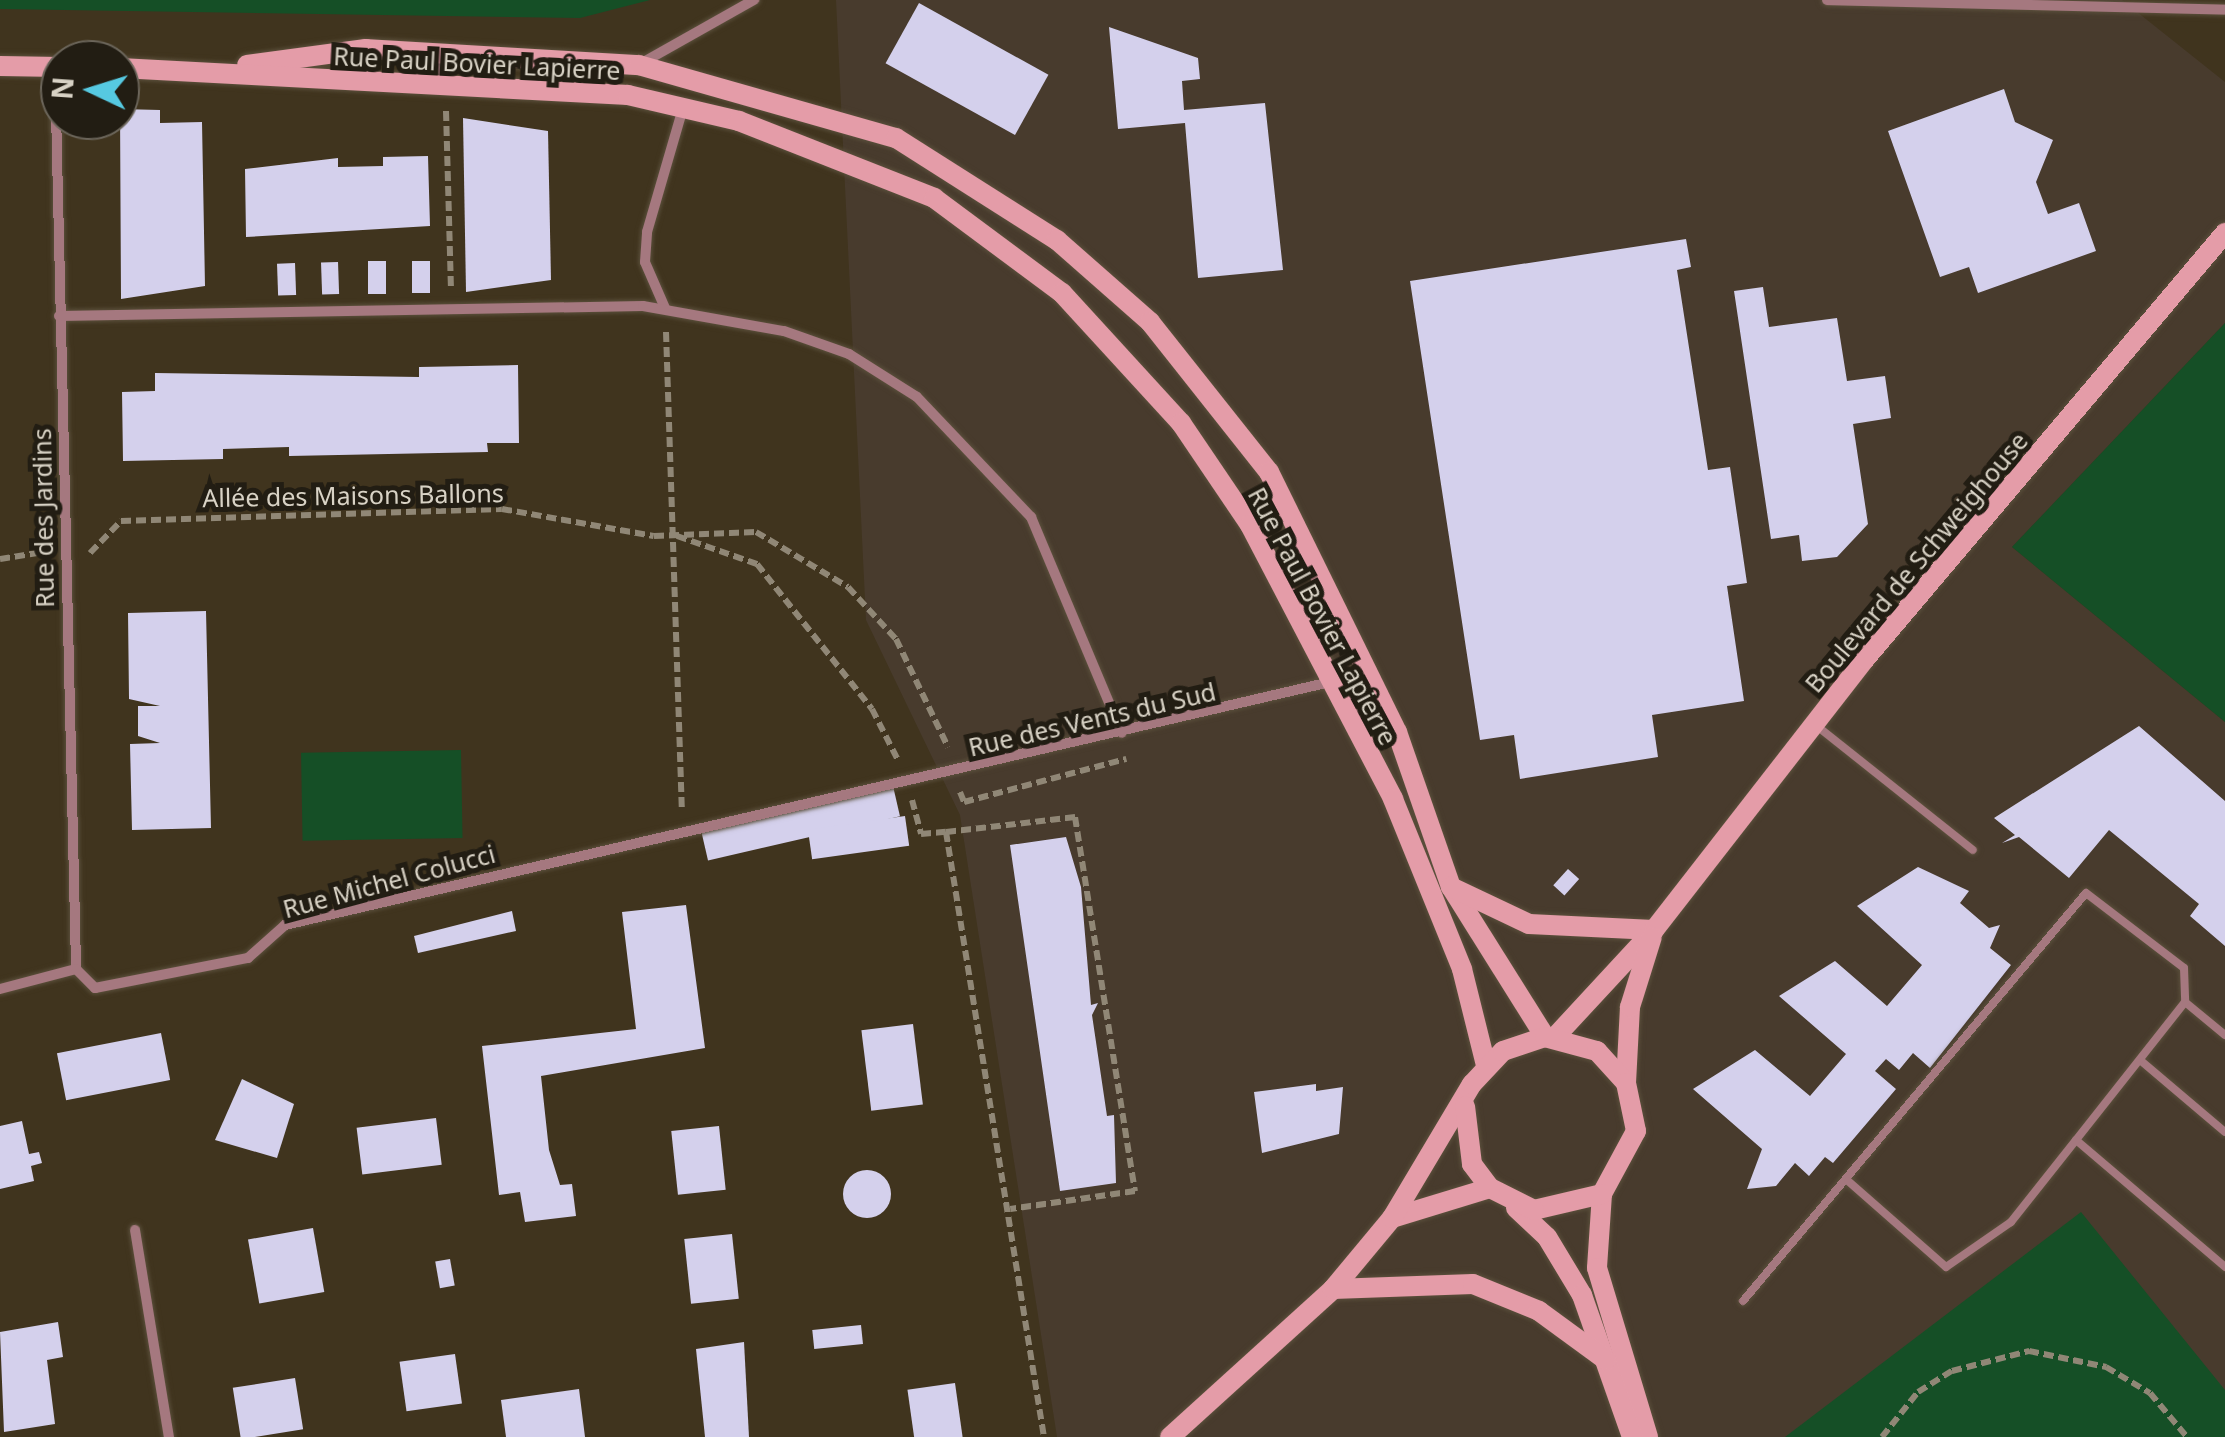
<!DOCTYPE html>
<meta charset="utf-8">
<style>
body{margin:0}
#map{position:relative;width:2225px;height:1437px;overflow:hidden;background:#40341e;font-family:"Noto Sans",sans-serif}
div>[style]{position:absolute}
.industrial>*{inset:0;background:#483b2d}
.green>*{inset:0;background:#154f26;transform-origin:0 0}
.building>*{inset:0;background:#d4d0ec;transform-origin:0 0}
.round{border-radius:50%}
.path>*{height:6px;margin-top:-3px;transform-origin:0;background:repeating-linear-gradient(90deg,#908776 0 10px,transparent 0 15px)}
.roads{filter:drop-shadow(0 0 2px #5b503c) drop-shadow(0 0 2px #5b503c)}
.lane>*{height:8px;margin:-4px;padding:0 4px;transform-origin:4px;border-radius:4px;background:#a5787f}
.street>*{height:10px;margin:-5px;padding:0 5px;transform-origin:5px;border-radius:5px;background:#a5787f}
.secondary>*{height:20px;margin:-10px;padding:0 10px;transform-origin:10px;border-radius:10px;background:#e49ca8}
span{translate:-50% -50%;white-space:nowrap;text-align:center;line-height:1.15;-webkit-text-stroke:10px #221d13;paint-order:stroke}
.street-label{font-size:25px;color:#d8d2c5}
.north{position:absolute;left:40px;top:40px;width:100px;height:100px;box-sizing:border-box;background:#221d13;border:2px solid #6b655a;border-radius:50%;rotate:274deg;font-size:28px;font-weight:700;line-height:40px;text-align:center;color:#d8d2c5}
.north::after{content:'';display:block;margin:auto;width:35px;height:45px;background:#56c9e1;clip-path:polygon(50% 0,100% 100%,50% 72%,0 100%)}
</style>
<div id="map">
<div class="industrial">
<div style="clip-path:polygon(836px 0,2122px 0,2225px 82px,2225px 323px,2012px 547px,2225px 722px,2225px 1437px,1057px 1437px,960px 815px,866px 620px)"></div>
</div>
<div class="green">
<div style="clip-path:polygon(0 0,650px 0,580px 18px,0 9px)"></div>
<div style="clip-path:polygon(2225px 323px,2225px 722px,2012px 547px)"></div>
<div style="left:461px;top:750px;width:88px;height:160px;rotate:89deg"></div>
<div style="clip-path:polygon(2081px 1212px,2225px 1390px,2225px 1437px,1785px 1437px)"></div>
</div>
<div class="building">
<div style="left:919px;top:3px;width:148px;height:69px;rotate:29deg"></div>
<div style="clip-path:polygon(1109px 27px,1198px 58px,1200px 79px,1182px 81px,1184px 110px,1265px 103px,1283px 270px,1198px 278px,1185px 123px,1118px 129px)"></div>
<div style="clip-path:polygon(2004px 89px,2015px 122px,2053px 140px,2036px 182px,2048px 214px,2079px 203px,2096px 251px,1978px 293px,1969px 267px,1940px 277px,1888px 131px)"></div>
<div style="clip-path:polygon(120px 109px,160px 110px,160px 123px,202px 122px,205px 286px,121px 299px)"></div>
<div style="clip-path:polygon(463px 118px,548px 131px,551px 280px,466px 292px)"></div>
<div style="clip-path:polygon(428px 156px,430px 226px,246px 237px,245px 169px,338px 158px,338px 167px,383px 166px,383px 157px)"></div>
<div style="clip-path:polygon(1686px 239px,1691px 267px,1677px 270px,1708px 470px,1730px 467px,1747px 583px,1727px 586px,1744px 701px,1652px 715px,1658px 757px,1520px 779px,1514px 735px,1480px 740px,1410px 281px)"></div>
<div style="left:386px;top:261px;width:33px;height:18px;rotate:90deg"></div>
<div style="left:412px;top:261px;width:18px;height:32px"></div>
<div style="left:338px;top:262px;width:32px;height:17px;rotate:88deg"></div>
<div style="left:295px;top:263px;width:32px;height:18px;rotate:88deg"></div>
<div style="clip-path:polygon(1763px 287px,1769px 327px,1837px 318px,1847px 381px,1885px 376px,1891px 418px,1853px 424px,1868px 524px,1837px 557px,1802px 561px,1799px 535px,1771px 539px,1734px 291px)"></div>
<div style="clip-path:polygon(518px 365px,519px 443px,487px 443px,488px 452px,289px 456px,289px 447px,255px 448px,223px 449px,223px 459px,123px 461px,122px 392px,155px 391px,155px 373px,419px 377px,419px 367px)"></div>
<div style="clip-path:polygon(206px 611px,211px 828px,132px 830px,130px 744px,160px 743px,138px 736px,138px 706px,160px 706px,129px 699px,128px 613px)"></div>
<div style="clip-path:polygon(2139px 726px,2225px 801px,2225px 946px,2190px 916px,2199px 904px,2109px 830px,2069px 878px,2019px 837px,2002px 843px,2015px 835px,1994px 818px)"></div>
<div style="left:893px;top:786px;width:31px;height:197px;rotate:77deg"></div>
<div style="left:905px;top:816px;width:30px;height:98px;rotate:82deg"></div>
<div style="clip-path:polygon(1066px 837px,1081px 887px,1091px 1005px,1098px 1003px,1092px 1015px,1107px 1116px,1114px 1115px,1116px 1183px,1060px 1191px,1010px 845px)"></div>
<div style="clip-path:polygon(1918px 867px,1969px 891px,1960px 903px,1989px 928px,2000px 925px,1990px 948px,2011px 965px,1930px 1068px,1913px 1053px,1899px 1070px,1886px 1059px,1875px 1071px,1896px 1089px,1833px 1163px,1825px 1157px,1809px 1176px,1795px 1163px,1776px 1186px,1747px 1189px,1762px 1149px,1693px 1089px,1755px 1050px,1810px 1096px,1846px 1054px,1779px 996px,1835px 961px,1887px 1006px,1922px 965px,1857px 906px)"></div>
<div style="left:1568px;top:869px;width:15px;height:22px;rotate:42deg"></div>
<div style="clip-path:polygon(686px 905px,705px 1048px,541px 1076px,549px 1150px,560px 1185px,572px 1184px,576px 1216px,525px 1222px,520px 1192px,499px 1195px,482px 1046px,636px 1029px,622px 912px)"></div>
<div style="clip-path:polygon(512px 911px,516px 931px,418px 953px,414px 936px)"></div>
<div style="left:913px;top:1024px;width:81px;height:52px;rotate:83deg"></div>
<div style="left:161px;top:1033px;width:48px;height:106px;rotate:79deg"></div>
<div style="clip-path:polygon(242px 1079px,294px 1104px,277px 1158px,215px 1140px)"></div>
<div style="clip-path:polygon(1316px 1084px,1316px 1091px,1343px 1087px,1339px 1134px,1262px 1153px,1254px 1092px)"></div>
<div style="left:436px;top:1118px;width:47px;height:80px;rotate:83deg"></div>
<div style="clip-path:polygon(22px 1121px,29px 1154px,39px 1152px,42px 1163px,31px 1166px,34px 1181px,0 1189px,0 1126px)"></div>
<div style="left:719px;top:1126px;width:64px;height:48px;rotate:84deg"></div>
<div class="round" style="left:843px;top:1170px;width:48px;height:48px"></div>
<div style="left:313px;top:1228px;width:65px;height:66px;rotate:80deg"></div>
<div style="left:732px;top:1234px;width:65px;height:48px;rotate:84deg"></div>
<div style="left:450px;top:1259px;width:27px;height:15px;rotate:80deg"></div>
<div style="clip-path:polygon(58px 1322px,63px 1357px,47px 1360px,55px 1424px,4px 1432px,0 1332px)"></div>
<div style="left:861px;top:1325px;width:19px;height:49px;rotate:84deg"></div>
<div style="clip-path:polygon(744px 1342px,749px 1437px,705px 1437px,696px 1349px)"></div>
<div style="left:455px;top:1354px;width:50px;height:56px;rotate:82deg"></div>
<div style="left:295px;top:1378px;width:52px;height:63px;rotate:81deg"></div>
<div style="left:955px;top:1383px;width:55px;height:48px;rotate:82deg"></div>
<div style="clip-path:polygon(579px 1389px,585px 1437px,506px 1437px,501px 1400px)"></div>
</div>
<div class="path">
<div style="left:446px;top:111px;width:177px;rotate:88.4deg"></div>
<div style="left:666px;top:332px;width:477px;rotate:88.1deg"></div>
<div style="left:677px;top:536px;width:85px;rotate:19.3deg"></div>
<div style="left:757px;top:564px;width:185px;rotate:51.6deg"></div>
<div style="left:872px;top:709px;width:57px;rotate:63deg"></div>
<div style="left:90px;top:553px;width:45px;rotate:-45.9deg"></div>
<div style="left:121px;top:521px;width:381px;rotate:-1.8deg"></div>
<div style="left:502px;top:509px;width:154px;rotate:10.1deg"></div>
<div style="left:654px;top:536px;width:102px;rotate:-2.2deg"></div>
<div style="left:756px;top:532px;width:107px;rotate:30.9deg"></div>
<div style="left:848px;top:587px;width:71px;rotate:47.3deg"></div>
<div style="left:896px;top:639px;width:120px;rotate:64.3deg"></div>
<div style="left:0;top:559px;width:44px;rotate:-9.2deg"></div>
<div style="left:960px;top:792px;width:11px;rotate:68deg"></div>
<div style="left:964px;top:802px;width:168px;rotate:-14.9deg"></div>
<div style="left:912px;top:800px;width:35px;rotate:75deg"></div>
<div style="left:921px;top:834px;width:25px;rotate:-5deg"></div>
<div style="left:946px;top:832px;width:613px;rotate:80.8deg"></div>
<div style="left:946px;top:832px;width:130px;rotate:-6.6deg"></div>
<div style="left:1075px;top:817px;width:379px;rotate:80.9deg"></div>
<div style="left:1135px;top:1191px;width:126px;rotate:171.8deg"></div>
<div style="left:1882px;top:1437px;width:58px;rotate:-51.3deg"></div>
<div style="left:1918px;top:1392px;width:40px;rotate:-32deg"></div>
<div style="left:1952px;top:1371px;width:80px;rotate:-14.6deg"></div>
<div style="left:2029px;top:1351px;width:79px;rotate:11.7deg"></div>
<div style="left:2106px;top:1367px;width:51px;rotate:30.6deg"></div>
<div style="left:2150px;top:1393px;width:57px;rotate:49.9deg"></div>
</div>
<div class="roads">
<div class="lane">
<div style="left:438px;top:55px;width:31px;rotate:77deg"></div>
<div style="left:1817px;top:726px;width:199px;rotate:38.5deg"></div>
<div style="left:2185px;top:1002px;width:52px;rotate:39.5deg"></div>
<div style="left:2140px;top:1060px;width:111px;rotate:40.3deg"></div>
<div style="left:2076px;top:1140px;width:196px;rotate:40.4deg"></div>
<div style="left:1743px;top:1301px;width:533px;rotate:-49.95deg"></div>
<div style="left:2086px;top:893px;width:123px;rotate:37.4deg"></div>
<div style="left:2184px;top:968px;width:34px;rotate:88deg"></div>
<div style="left:2185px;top:1002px;width:176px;rotate:128.3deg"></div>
<div style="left:2076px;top:1140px;width:105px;rotate:128.4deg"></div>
<div style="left:2011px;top:1222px;width:79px;rotate:145.3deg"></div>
<div style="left:1946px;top:1267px;width:130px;rotate:-138.7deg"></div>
</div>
<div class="street">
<div style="left:1827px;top:0;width:398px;rotate:1.4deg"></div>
<div style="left:642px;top:63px;width:129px;rotate:-29.4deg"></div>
<div style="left:55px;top:68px;width:901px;rotate:88.66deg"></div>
<div style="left:665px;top:308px;width:50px;rotate:-113.5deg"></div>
<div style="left:645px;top:262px;width:30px;rotate:-86deg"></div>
<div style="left:647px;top:232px;width:129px;rotate:-73.8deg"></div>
<div style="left:59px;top:316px;width:584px;rotate:-0.98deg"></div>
<div style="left:643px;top:306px;width:143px;rotate:10.1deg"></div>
<div style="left:784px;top:331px;width:69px;rotate:19.5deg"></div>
<div style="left:849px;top:354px;width:80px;rotate:32.3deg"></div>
<div style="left:917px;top:397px;width:166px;rotate:46.5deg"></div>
<div style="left:1031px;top:517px;width:234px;rotate:67.2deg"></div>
<div style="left:0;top:989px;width:79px;rotate:-14.7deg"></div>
<div style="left:76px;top:969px;width:27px;rotate:45deg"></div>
<div style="left:95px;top:988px;width:156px;rotate:-11.1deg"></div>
<div style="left:248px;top:958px;width:50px;rotate:-41.7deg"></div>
<div style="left:285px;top:925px;width:1073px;rotate:-13.09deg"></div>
<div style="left:135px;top:1230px;width:210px;rotate:80.7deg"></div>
</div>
<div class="secondary">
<div style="left:247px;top:65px;width:120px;rotate:-7.7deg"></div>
<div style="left:366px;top:49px;width:273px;rotate:3.4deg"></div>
<div style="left:639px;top:65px;width:267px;rotate:15.9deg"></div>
<div style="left:896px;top:138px;width:191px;rotate:32.4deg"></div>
<div style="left:1057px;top:240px;width:124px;rotate:41.4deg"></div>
<div style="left:1150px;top:322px;width:191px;rotate:51.6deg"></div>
<div style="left:1269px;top:472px;width:290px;rotate:63.8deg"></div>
<div style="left:1397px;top:732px;width:164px;rotate:70.8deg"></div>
<div style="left:1451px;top:887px;width:177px;rotate:57.9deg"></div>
<div style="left:0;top:66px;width:60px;rotate:1deg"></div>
<div style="left:120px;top:68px;width:509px;rotate:3.04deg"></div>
<div style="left:628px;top:95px;width:114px;rotate:13.2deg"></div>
<div style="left:739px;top:121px;width:210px;rotate:21.5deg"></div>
<div style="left:934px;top:198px;width:159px;rotate:36.6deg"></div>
<div style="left:1062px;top:293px;width:176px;rotate:47.5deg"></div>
<div style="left:1181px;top:423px;width:123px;rotate:55.9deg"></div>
<div style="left:1250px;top:525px;width:309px;rotate:62.4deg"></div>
<div style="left:1393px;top:799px;width:183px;rotate:67.9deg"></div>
<div style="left:1462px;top:969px;width:99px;rotate:76deg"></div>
<div style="left:1451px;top:887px;width:86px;rotate:25.4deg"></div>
<div style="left:1529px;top:924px;width:125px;rotate:2.7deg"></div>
<div style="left:1555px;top:1037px;width:146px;rotate:-47.2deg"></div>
<div style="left:1654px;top:930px;width:343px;rotate:-52.1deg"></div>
<div style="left:1865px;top:659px;width:558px;rotate:-49.8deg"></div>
<div style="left:1626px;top:1083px;width:76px;rotate:-87deg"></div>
<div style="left:1630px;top:1007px;width:73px;rotate:-72.6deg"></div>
<div style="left:1602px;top:1194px;width:74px;rotate:93.9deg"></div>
<div style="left:1597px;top:1268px;width:177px;rotate:73.2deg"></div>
<div style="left:1516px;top:1208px;width:42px;rotate:43.1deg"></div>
<div style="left:1547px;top:1237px;width:68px;rotate:58.9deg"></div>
<div style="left:1582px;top:1295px;width:151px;rotate:70.6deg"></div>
<div style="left:1392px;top:1218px;width:102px;rotate:-17deg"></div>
<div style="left:1333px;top:1289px;width:140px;rotate:-2deg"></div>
<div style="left:1473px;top:1284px;width:71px;rotate:22.2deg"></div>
<div style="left:1539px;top:1311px;width:83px;rotate:36.2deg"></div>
<div style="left:1170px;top:1437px;width:220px;rotate:-42.2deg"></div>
<div style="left:1333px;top:1289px;width:92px;rotate:-50.3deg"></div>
<div style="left:1392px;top:1218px;width:156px;rotate:-59.2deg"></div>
<div style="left:1472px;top:1084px;width:45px;rotate:-46.8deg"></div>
<div style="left:1503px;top:1051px;width:44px;rotate:-18.4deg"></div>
<div style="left:1545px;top:1037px;width:54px;rotate:15.1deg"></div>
<div style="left:1597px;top:1051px;width:43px;rotate:47.8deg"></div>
<div style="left:1626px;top:1083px;width:49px;rotate:78.2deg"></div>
<div style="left:1636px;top:1131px;width:72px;rotate:118.4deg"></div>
<div style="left:1602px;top:1194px;width:70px;rotate:166.8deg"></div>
<div style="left:1534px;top:1210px;width:49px;rotate:-153.4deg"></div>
<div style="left:1490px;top:1188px;width:30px;rotate:-127deg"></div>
<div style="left:1472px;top:1164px;width:58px;rotate:-96.9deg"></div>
</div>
</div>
<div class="street-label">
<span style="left:477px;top:63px;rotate:3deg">Rue Paul Bovier Lapierre</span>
<span style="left:353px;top:495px;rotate:-1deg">Allée des Maisons Ballons</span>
<span style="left:43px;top:518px;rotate:-91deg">Rue des Jardins</span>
<span style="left:1916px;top:562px;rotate:-50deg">Boulevard de Schweighouse</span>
<span style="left:1323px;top:616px;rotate:62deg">Rue Paul Bovier Lapierre</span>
<span style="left:1092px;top:719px;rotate:-13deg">Rue des Vents du Sud</span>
<span style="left:389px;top:881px;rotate:-15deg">Rue Michel Colucci</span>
</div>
<div class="north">N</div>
</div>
